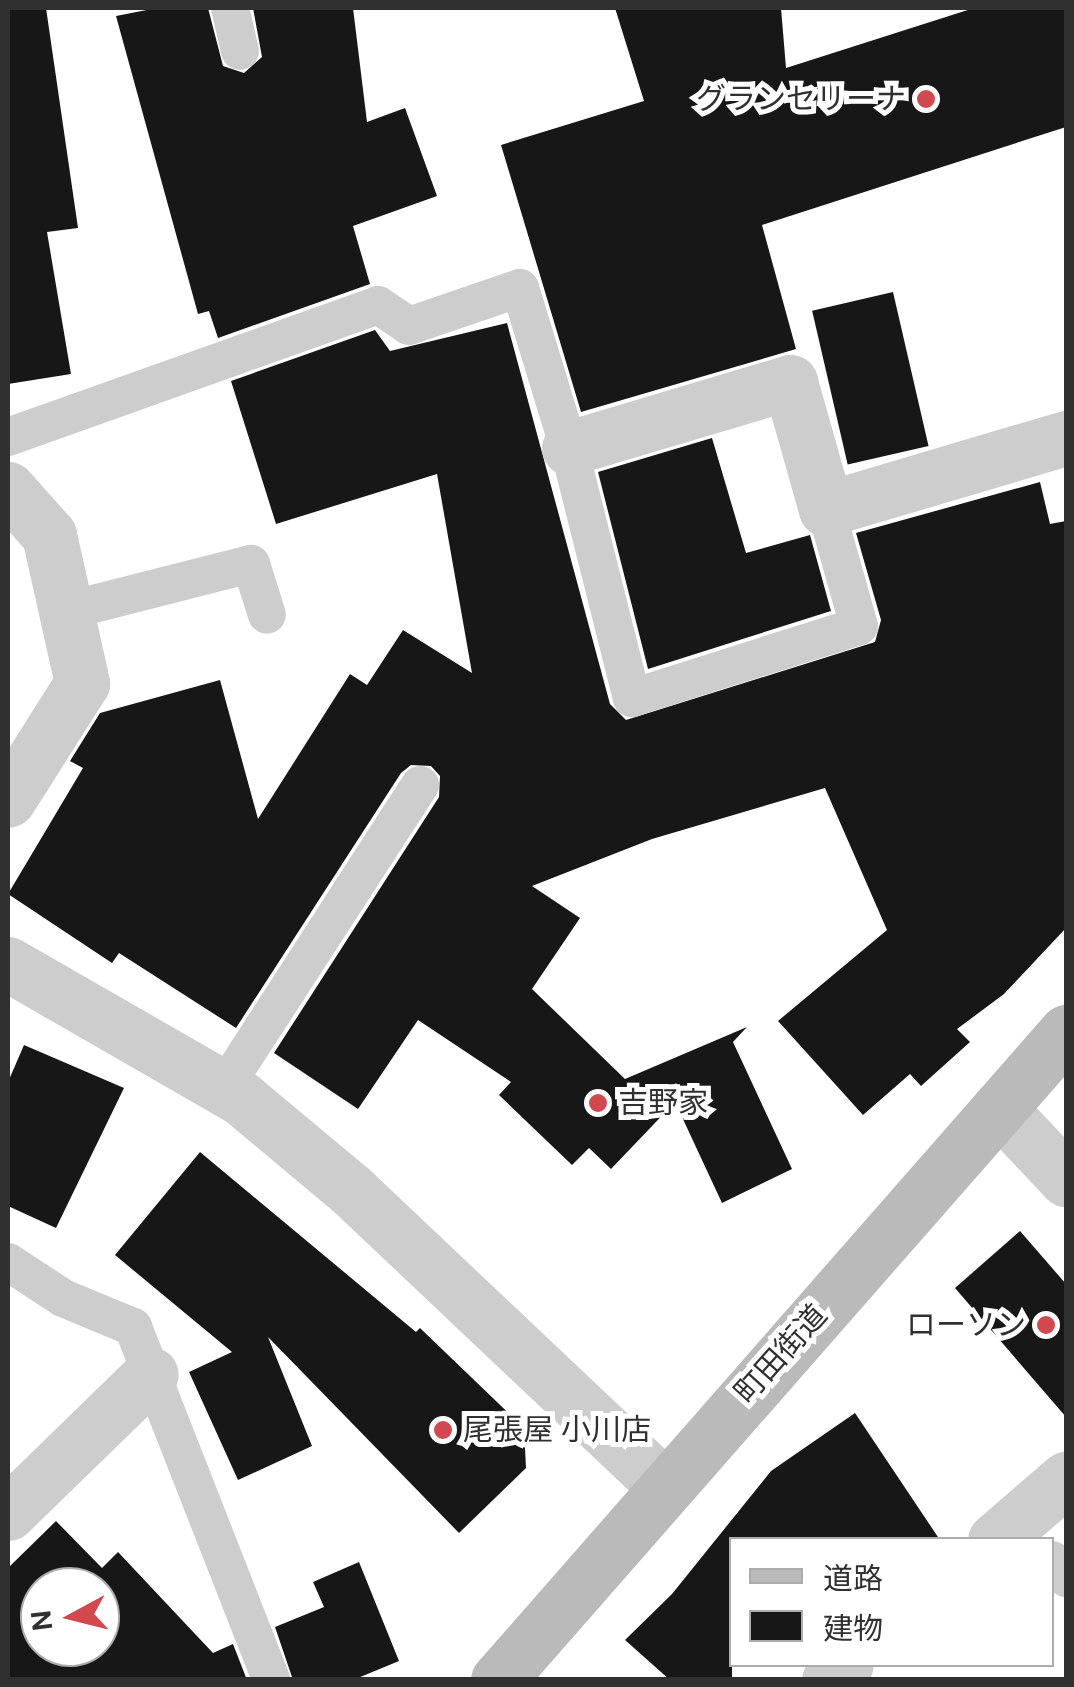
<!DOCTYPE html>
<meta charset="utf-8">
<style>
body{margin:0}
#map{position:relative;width:1074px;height:1687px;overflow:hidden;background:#fff;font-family:"DM Sans","Noto Sans JP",sans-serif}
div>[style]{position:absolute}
.building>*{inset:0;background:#171717;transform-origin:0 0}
.service>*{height:38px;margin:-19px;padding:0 19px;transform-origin:19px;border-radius:19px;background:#cdcdcd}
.minor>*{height:55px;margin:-27.5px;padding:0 27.5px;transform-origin:27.5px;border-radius:27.5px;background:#cdcdcd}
.tertiary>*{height:55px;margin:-27.5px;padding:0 27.5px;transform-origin:27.5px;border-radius:27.5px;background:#cdcdcd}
.secondary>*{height:55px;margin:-27.5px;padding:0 27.5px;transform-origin:27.5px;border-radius:27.5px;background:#bababa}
.dots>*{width:28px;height:28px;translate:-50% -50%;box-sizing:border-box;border:5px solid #fff;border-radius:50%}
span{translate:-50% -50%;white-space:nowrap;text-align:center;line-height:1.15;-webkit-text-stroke:10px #fff;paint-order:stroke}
.poi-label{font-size:30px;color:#303030}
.right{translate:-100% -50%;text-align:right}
.left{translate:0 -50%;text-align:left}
.street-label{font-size:30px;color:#303030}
.frame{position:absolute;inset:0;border:10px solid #303030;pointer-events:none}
.legend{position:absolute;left:729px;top:1537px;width:325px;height:130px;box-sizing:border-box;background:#fff;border:2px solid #acacac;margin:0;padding:12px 18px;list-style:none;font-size:30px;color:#303030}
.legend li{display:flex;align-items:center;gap:20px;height:50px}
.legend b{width:50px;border:2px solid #acacac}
.north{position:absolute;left:20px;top:1567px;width:100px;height:100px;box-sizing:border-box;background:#fff;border:2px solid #acacac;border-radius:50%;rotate:263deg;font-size:28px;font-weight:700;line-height:40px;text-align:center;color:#303030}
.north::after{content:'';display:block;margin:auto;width:35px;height:45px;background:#d1484f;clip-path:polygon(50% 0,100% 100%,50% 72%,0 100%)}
</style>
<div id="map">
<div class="building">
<div style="clip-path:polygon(8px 8px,46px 8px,78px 228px,47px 232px,71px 374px,8px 384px)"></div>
<div style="clip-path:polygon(157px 8px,208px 8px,223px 66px,244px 73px,262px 57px,253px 8px,353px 8px,367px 122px,405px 108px,437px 196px,353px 226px,370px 284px,218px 338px,209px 311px,198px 314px,116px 16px)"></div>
<div style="clip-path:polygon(615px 8px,781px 8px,786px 68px,974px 8px,1066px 8px,1066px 127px,762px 225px,796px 349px,581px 412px,501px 145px,644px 101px)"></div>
<div style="left:893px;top:292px;width:158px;height:83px;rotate:77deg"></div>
<div style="clip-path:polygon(507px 323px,610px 704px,626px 720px,875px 642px,881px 620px,856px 533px,1040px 482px,1050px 524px,1066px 521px,1066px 928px,1004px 994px,957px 1029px,970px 1042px,921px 1086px,910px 1074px,863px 1115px,778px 1021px,887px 930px,825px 788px,652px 839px,532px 886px,580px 918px,532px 989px,625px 1079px,747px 1027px,733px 1042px,792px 1169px,722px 1203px,675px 1102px,611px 1169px,589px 1148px,572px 1165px,499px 1095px,511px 1082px,418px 1020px,358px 1109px,274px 1053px,439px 797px,440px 776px,431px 766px,411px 765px,401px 773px,236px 1028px,119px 953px,112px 963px,8px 894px,83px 768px,70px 761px,100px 713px,220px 680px,258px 819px,350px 674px,367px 685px,403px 630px,472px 673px,437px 474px,276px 524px,231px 381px,375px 330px,390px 351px)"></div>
<div style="clip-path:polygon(712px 438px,746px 553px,810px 535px,831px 611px,648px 669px,598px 472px)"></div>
<div style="clip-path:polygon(24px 1045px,124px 1088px,56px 1228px,8px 1206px,8px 1082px)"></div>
<div style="clip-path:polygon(200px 1152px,416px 1332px,420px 1328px,524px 1428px,526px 1468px,459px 1533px,268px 1337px,312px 1446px,238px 1480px,189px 1372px,232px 1352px,115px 1255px)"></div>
<div style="clip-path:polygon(1020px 1231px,1066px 1284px,1066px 1417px,955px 1288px)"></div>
<div style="clip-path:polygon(855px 1413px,940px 1540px,732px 1540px,732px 1680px,670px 1680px,625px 1640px,672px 1594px,771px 1471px)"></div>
<div style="clip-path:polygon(evenodd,56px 1521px,102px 1568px,118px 1552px,213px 1653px,233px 1644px,247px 1680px,8px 1680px,8px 1568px,56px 1521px,40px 1587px,100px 1587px,100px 1647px,40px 1647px,40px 1587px)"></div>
<div style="clip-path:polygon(359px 1562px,399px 1661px,353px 1680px,293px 1680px,275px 1627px,324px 1607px,313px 1582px)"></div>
</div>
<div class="service">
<div style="left:230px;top:8px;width:44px;rotate:76.9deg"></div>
<div style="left:8px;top:437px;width:393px;rotate:-19.6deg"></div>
<div style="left:378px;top:305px;width:37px;rotate:34deg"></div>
<div style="left:409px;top:326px;width:117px;rotate:-18.9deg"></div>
<div style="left:520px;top:288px;width:167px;rotate:73deg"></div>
<div style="left:569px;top:448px;width:258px;rotate:75.9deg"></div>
<div style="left:632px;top:698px;width:238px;rotate:-17.6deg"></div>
<div style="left:859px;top:626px;width:122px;rotate:-105.8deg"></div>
<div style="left:66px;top:611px;width:191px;rotate:-14.3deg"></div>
<div style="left:251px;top:564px;width:53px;rotate:72.6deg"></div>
<div style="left:224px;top:1088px;width:361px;rotate:-57.1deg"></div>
<div style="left:8px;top:1262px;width:66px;rotate:33.2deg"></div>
<div style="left:63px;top:1298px;width:76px;rotate:22.5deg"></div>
<div style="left:133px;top:1327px;width:379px;rotate:68.6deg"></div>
<div style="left:1052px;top:1560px;width:23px;rotate:52deg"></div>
</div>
<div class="minor">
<div style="left:569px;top:448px;width:231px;rotate:-16.6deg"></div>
<div style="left:790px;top:382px;width:132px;rotate:74.2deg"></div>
<div style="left:826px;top:509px;width:250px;rotate:-16.5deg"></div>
<div style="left:8px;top:489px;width:62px;rotate:48.3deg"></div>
<div style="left:49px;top:535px;width:152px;rotate:77.4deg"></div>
<div style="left:82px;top:683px;width:138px;rotate:122.3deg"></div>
<div style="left:8px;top:1513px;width:199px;rotate:-44.2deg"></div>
<div style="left:995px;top:1540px;width:94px;rotate:-40.7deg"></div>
<div style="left:829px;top:1680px;width:23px;rotate:-43deg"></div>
</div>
<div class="tertiary">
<div style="left:8px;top:964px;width:269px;rotate:29.9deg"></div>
<div style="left:241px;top:1098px;width:142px;rotate:39.9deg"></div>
<div style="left:350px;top:1189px;width:432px;rotate:43.4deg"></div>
<div style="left:999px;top:1108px;width:98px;rotate:46.7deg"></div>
</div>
<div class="secondary">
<div style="left:498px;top:1680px;width:862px;rotate:-48.76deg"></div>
</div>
<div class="dots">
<div style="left:926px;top:99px;background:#d1484f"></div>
<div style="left:598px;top:1103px;background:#d1484f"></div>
<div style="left:1046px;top:1325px;background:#d1484f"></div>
<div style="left:443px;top:1430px;background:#d1484f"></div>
</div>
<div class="poi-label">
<span class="right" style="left:906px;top:99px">グランセリーナ</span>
<span class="left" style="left:618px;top:1103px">吉野家</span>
<span class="right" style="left:1026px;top:1325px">ローソン</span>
<span class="left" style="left:463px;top:1430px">尾張屋 小川店</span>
</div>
<div class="street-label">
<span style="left:781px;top:1354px;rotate:-48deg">町田街道</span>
</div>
<div class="frame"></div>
<ul class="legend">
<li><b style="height:12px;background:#bababa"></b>道路</li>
<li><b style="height:28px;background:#171717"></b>建物</li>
</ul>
<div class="north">N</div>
</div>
